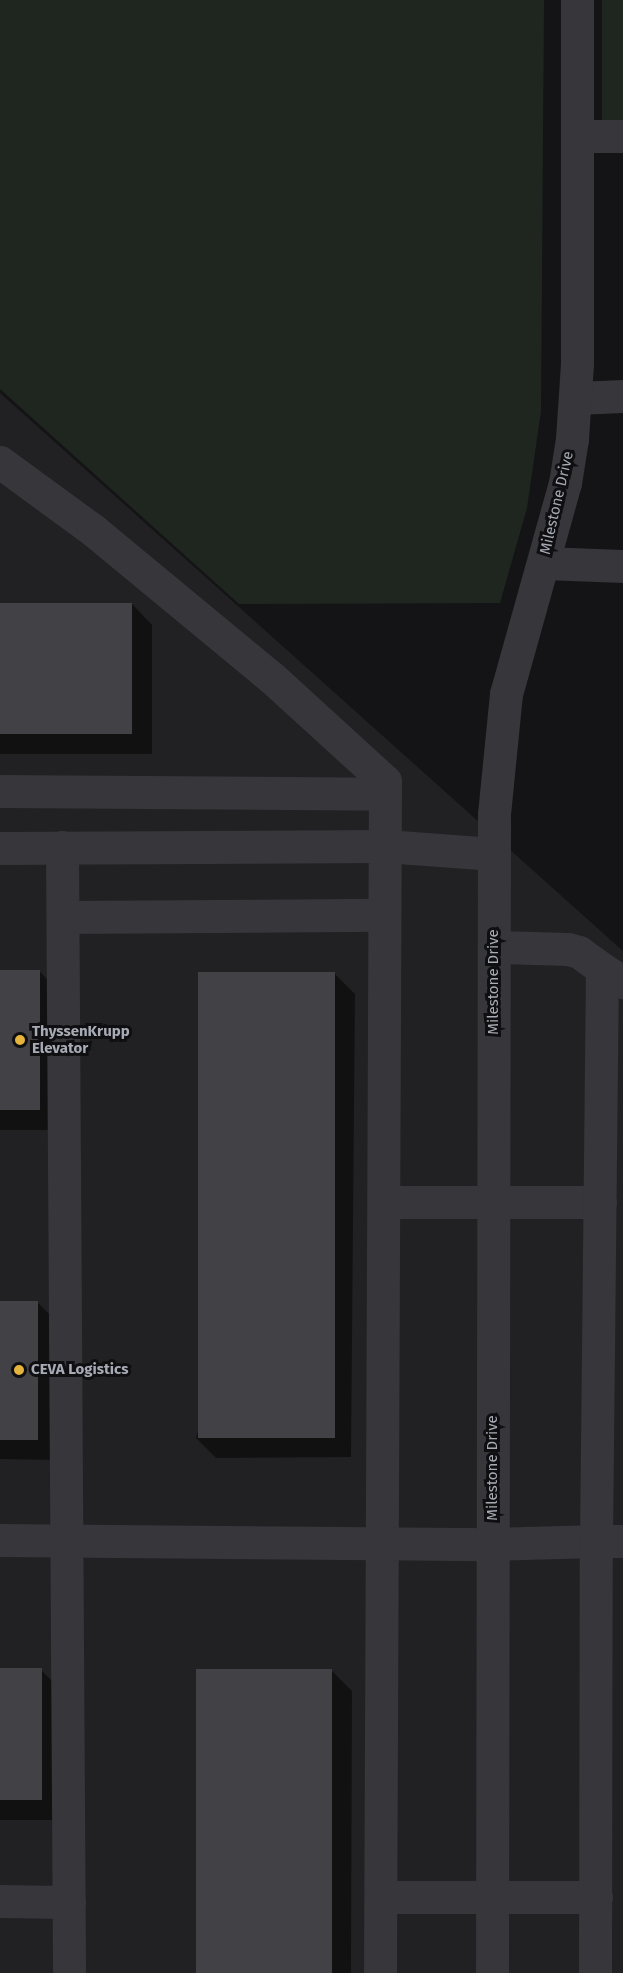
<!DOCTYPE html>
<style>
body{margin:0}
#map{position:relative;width:623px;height:1973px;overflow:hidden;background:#141416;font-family:"Fira Sans",sans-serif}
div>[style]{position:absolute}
.built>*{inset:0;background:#212023}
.green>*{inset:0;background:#1f2620;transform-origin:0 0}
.shadow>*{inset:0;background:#0007}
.building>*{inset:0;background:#414146;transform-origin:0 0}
.minor>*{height:33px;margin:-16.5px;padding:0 16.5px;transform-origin:16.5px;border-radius:16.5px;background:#36363b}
.dots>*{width:16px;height:16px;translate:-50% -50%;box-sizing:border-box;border:3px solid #0f0f11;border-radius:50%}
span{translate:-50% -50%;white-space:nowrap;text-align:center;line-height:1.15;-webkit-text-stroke:6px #0f0f11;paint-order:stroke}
.street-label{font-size:15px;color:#a7abb5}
.poi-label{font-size:15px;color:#a7abb5;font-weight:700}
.left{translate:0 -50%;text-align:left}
</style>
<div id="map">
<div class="built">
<div style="clip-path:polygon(0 393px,623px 951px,623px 1973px,0 1973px)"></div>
</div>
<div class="green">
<div style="clip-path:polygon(0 0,544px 0,541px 411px,527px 508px,500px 603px,239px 604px,0 389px)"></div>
<div style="left:602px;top:0;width:21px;height:121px"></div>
</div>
<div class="shadow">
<div style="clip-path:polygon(0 604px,132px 604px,152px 625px,152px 754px,0 754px)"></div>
<div style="clip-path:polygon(0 971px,39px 971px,60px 992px,60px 1130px,0 1130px)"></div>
<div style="clip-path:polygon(335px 974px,355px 994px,351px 1457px,216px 1458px,196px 1438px)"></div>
<div style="clip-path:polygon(0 1302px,37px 1302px,58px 1323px,59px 1460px,0 1459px)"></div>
<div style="clip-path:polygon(0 1670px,41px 1670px,62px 1691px,61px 1820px,0 1820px)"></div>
<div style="clip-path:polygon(331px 1670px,352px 1691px,351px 1973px,196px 1973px)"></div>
</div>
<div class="building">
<div style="left:0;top:603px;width:132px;height:131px"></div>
<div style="left:0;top:970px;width:40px;height:140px"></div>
<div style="left:198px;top:972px;width:137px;height:466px"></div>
<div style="left:0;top:1301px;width:38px;height:139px"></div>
<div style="left:0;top:1668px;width:42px;height:132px"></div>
<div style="left:196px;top:1669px;width:136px;height:304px"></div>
</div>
<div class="minor">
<div style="left:577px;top:136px;width:46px"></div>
<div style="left:576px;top:398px;width:47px;rotate:-2.4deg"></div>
<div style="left:0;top:462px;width:115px;rotate:36.2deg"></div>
<div style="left:93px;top:530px;width:231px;rotate:39.6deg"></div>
<div style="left:271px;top:677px;width:154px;rotate:42.4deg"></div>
<div style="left:385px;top:781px;width:1192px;rotate:90.24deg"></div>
<div style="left:544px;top:563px;width:79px;rotate:2.2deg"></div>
<div style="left:0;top:791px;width:385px;rotate:0.4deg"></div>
<div style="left:62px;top:847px;width:1126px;rotate:89.64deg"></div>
<div style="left:0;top:848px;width:385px;rotate:-0.3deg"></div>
<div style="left:385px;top:846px;width:109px;rotate:4.2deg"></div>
<div style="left:63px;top:917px;width:321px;rotate:-0.4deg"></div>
<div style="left:494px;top:947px;width:74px;rotate:1.5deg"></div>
<div style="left:568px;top:949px;width:11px;rotate:15deg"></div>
<div style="left:579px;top:952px;width:29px;rotate:36deg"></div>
<div style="left:384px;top:1202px;width:216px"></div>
<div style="left:0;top:1540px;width:493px;rotate:0.5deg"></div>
<div style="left:493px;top:1544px;width:103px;rotate:-1.7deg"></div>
<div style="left:596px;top:1541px;width:572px;rotate:-89.4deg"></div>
<div style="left:602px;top:969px;width:25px;rotate:32deg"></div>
<div style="left:381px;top:1897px;width:215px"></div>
<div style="left:0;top:1901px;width:69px;rotate:0.8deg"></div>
<div style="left:492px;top:1973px;width:1159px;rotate:-89.9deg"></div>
<div style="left:494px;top:814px;width:121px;rotate:-84.3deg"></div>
<div style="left:506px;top:694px;width:219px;rotate:-74.4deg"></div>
<div style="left:565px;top:483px;width:45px;rotate:-81deg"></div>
<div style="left:572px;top:439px;width:76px;rotate:-86.2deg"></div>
<div style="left:577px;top:363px;width:363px;rotate:-90deg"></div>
<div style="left:595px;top:1973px;width:432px;rotate:-89.9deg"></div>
<div style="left:596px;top:1541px;width:27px"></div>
</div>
<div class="dots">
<div style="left:20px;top:1040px;background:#e5b43d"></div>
<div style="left:19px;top:1370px;background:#e5b43d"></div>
</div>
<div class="street-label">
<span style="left:557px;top:503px;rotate:-77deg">Milestone Drive</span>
<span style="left:494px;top:982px;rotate:-90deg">Milestone Drive</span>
<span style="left:493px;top:1468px;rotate:-90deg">Milestone Drive</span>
</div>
<div class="poi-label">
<span class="left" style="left:32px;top:1040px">ThyssenKrupp<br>Elevator</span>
<span class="left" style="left:31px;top:1370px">CEVA Logistics</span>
</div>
</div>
